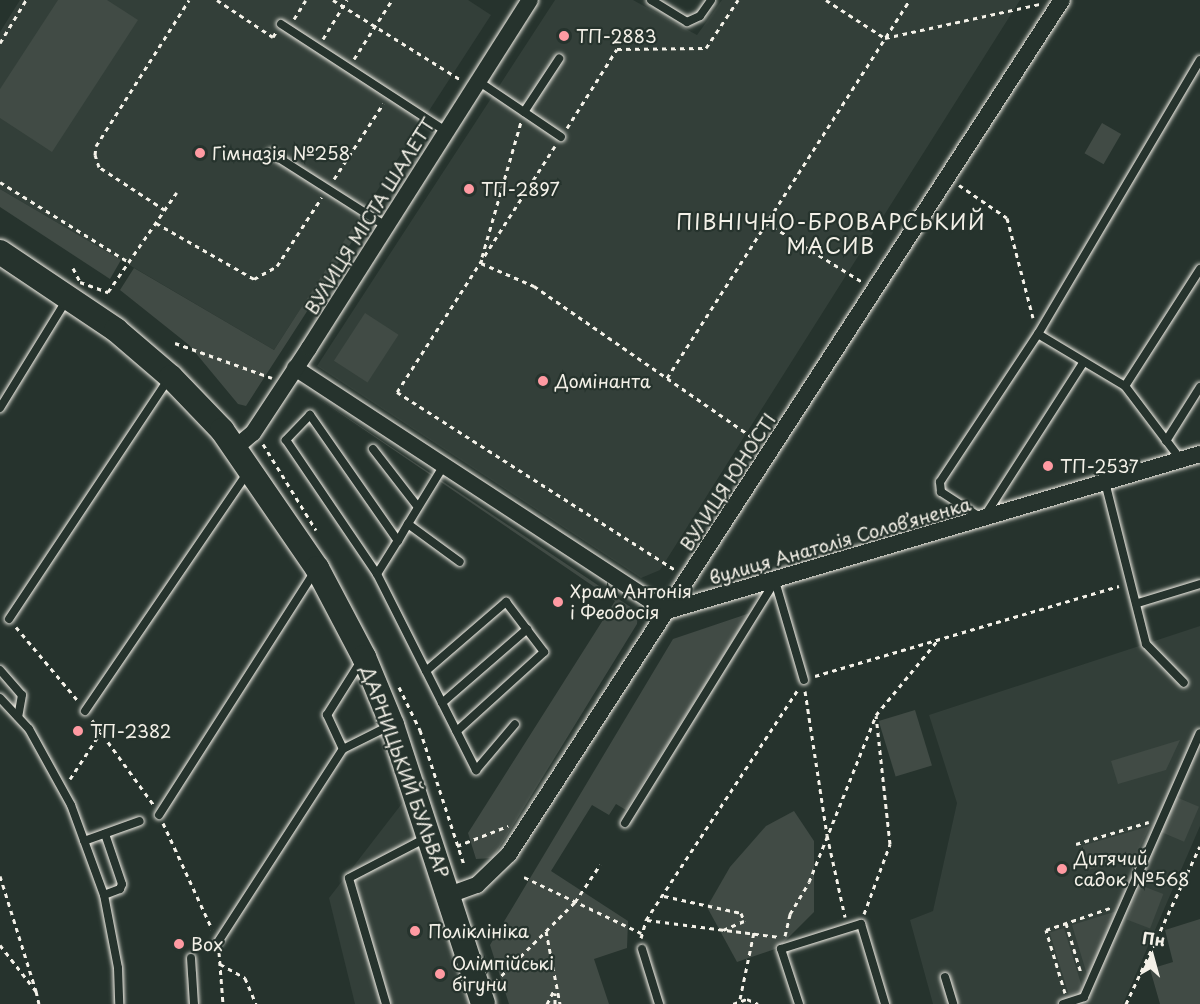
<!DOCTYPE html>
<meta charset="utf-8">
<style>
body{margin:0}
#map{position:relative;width:1200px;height:1004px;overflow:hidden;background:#26332d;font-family:"Playpen Sans",sans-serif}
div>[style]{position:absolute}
.built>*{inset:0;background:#333f39}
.green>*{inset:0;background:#414b45;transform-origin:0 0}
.path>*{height:3px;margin-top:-1.5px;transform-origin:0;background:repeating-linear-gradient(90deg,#f4f1e8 0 4.5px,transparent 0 9px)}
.roads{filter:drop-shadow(0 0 2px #f4f1e8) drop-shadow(0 0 2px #f4f1e8)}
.lane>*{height:8px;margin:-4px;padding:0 4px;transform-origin:4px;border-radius:4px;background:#26332d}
.street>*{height:16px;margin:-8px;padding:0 8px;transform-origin:8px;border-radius:8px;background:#26332d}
.secondary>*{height:24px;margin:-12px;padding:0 12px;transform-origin:12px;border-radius:12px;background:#26332d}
.dots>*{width:16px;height:16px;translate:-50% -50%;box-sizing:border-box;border:3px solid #26332d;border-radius:50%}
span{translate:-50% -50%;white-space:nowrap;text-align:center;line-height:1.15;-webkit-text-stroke:4.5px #26332d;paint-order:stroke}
.poi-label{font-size:18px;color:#f4f1e8}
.left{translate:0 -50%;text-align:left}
.street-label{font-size:18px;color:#f4f1e8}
.quarter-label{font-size:21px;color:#f4f1e8;letter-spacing:1.5px}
.north{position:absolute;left:1122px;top:926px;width:60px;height:60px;-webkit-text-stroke:4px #26332d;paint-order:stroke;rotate:6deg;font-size:16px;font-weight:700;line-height:24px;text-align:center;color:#f4f1e8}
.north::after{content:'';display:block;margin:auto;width:21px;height:27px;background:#f4f1e8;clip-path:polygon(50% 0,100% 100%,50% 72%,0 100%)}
</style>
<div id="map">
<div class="built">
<div style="clip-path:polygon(20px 0,468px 0,491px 15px,274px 350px,0 189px,0 32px)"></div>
<div style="clip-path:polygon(555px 0,633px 0,697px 35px,722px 0,1020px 0,660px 570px,641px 578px,317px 366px)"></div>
<div style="clip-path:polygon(1200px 626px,1200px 826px,1123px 1004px,933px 1004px,910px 920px,933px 911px,957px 803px,929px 715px)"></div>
<div style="clip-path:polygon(407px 797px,475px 1004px,355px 1004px,329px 898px)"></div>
</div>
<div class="green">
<div style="clip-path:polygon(58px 0,107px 0,138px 20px,52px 152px,0 118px,0 89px)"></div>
<div style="left:1102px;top:123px;width:22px;height:35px;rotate:30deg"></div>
<div style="clip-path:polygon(0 189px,121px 260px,110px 279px,0 207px)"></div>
<div style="clip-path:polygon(360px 216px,366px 220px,246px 406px,238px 404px,189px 345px,120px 290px,134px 268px,274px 350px)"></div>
<div style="left:365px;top:313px;width:40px;height:57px;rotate:33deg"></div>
<div style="clip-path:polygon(309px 392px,638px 612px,637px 624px,493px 858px,476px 859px,468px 833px,615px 601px)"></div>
<div style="clip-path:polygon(750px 613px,626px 810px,616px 804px,609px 815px,592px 805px,551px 871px,628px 921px,627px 948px,594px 959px,609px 1004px,509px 1004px,490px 945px,673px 639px)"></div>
<div style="left:915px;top:710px;width:58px;height:38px;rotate:73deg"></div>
<div style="clip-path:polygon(1180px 740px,1166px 770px,1118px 784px,1111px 761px)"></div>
<div style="left:1176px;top:797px;width:25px;height:38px;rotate:23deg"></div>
<div style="clip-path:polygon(794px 811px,814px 841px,814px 912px,778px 948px,737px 962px,707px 907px,730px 867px,766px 826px)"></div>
<div style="clip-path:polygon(1150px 826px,1136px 856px,1088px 870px,1081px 846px)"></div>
<div style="left:1140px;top:885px;width:25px;height:37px;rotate:21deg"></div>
<div style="clip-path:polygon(1117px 911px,1088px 978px,1072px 925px)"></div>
<div style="clip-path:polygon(1200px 919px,1200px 1004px,1160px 1004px,1150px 969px,1173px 962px,1165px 930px)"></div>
<div style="left:1064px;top:928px;width:65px;height:15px;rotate:73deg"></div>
</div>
<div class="path">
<div style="left:217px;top:0;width:67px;rotate:33.5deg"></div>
<div style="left:273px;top:37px;width:6px;rotate:-59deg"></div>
<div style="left:333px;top:0;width:151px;rotate:32deg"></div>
<div style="left:826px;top:0;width:70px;rotate:32.8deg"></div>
<div style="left:885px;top:38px;width:159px;rotate:-12.4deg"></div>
<div style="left:294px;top:19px;width:22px;rotate:-58deg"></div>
<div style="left:323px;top:39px;width:46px;rotate:-58.4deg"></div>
<div style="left:0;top:43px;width:50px;rotate:-58.8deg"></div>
<div style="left:354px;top:59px;width:70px;rotate:-57.2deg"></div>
<div style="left:567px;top:128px;width:93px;rotate:-57.7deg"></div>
<div style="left:617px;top:49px;width:89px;rotate:-0.6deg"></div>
<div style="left:706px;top:48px;width:58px;rotate:-56.3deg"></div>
<div style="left:555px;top:146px;width:292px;rotate:122.7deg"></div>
<div style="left:397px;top:392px;width:330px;rotate:32.6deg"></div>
<div style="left:334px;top:179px;width:90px;rotate:-56.8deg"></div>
<div style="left:0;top:182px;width:153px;rotate:31.9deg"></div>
<div style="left:959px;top:185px;width:58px;rotate:34.5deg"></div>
<div style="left:1007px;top:218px;width:103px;rotate:75.4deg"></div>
<div style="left:165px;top:210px;width:79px;rotate:-146.9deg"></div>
<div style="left:99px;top:167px;width:13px;rotate:-108deg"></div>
<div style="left:95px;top:155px;width:9px;rotate:-84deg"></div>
<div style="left:96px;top:146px;width:173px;rotate:-57.5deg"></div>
<div style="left:765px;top:222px;width:113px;rotate:31.6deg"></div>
<div style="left:156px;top:223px;width:113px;rotate:29.7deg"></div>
<div style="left:254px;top:279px;width:26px;rotate:-29deg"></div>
<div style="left:277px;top:266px;width:82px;rotate:-56.9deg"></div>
<div style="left:482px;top:257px;width:141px;rotate:-73.9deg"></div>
<div style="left:481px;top:263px;width:58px;rotate:23.5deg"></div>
<div style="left:534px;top:286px;width:274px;rotate:34.7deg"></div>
<div style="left:73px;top:268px;width:16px;rotate:63deg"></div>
<div style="left:80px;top:282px;width:30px;rotate:20deg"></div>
<div style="left:108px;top:292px;width:121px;rotate:-55.4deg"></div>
<div style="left:175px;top:343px;width:103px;rotate:19.8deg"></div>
<div style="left:667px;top:378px;width:449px;rotate:-57.3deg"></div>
<div style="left:263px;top:444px;width:101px;rotate:58.4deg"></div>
<div style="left:16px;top:627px;width:98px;rotate:50deg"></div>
<div style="left:815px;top:676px;width:317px;rotate:-16.5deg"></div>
<div style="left:399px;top:687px;width:48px;rotate:64deg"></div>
<div style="left:420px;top:730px;width:142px;rotate:71.9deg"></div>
<div style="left:805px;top:691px;width:146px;rotate:81.3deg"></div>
<div style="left:827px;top:835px;width:84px;rotate:77.6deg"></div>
<div style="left:92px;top:720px;width:104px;rotate:54deg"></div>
<div style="left:70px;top:779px;width:56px;rotate:-56.6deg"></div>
<div style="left:163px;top:823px;width:117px;rotate:65.2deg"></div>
<div style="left:1076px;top:844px;width:76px;rotate:-16.8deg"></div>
<div style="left:457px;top:846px;width:55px;rotate:-21.4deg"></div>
<div style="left:0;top:876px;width:121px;rotate:72.6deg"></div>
<div style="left:524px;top:877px;width:130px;rotate:25.6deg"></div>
<div style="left:664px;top:896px;width:79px;rotate:12.4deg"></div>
<div style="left:741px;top:913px;width:9px;rotate:69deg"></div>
<div style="left:744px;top:921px;width:25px;rotate:157deg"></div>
<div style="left:864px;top:914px;width:75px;rotate:-69.6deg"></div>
<div style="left:890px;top:844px;width:129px;rotate:-96.2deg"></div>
<div style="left:647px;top:920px;width:134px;rotate:7.3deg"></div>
<div style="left:1066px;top:923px;width:52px;rotate:73.3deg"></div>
<div style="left:546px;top:931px;width:74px;rotate:79.1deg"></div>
<div style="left:785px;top:936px;width:23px;rotate:-77deg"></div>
<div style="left:790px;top:914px;width:37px;rotate:-59deg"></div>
<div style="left:809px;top:882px;width:180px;rotate:-68.1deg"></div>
<div style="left:876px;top:715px;width:96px;rotate:-50.5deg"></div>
<div style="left:641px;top:938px;width:19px;rotate:-74deg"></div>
<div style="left:646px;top:920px;width:278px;rotate:-56.6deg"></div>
<div style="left:0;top:945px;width:58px;rotate:52deg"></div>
<div style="left:36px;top:991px;width:13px;rotate:77deg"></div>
<div style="left:219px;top:952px;width:52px;rotate:85.6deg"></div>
<div style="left:220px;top:964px;width:29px;rotate:29deg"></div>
<div style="left:245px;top:978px;width:28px;rotate:67deg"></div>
<div style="left:495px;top:982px;width:113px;rotate:-45deg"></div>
<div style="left:575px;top:902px;width:45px;rotate:-56deg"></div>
<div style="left:1065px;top:993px;width:66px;rotate:-106.8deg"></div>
<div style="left:1046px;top:930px;width:68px;rotate:-19deg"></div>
<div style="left:740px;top:999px;width:68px;rotate:-78.2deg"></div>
<div style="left:547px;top:1004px;width:16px;rotate:-63deg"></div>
<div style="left:555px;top:1004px;width:11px;rotate:-90deg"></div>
<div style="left:733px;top:1004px;width:15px;rotate:-20deg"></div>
<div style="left:747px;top:999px;width:12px;rotate:24deg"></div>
<div style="left:1126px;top:1004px;width:174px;rotate:-64.9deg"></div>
</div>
<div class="roads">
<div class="lane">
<div style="left:651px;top:0;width:42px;rotate:31.4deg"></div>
<div style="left:687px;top:22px;width:14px;rotate:-25deg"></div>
<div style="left:700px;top:16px;width:19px;rotate:-55deg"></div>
<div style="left:281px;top:24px;width:197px;rotate:33deg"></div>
<div style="left:478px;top:81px;width:100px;rotate:34deg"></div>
<div style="left:524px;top:112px;width:64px;rotate:-56.6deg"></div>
<div style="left:271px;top:153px;width:136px;rotate:32.4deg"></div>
<div style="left:1038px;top:334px;width:101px;rotate:30.9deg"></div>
<div style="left:1125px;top:386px;width:93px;rotate:52.9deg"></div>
<div style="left:1083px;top:363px;width:185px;rotate:122.7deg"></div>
<div style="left:983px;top:519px;width:50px;rotate:-147.3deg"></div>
<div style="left:941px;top:492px;width:10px;rotate:-96deg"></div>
<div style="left:940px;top:482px;width:178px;rotate:-56.5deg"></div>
<div style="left:1038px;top:334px;width:318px;rotate:-59.4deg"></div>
<div style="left:1125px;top:386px;width:139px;rotate:-57.3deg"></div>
<div style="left:0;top:408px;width:128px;rotate:-58.4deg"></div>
<div style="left:1166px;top:441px;width:64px;rotate:-57.8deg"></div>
<div style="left:373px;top:449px;width:73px;rotate:52.2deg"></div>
<div style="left:1105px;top:482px;width:167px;rotate:75.8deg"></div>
<div style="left:1146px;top:644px;width:54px;rotate:45.7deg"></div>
<div style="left:408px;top:524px;width:64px;rotate:36.2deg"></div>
<div style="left:398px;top:541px;width:154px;rotate:-124.9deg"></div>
<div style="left:310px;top:415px;width:35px;rotate:134deg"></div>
<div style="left:286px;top:440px;width:162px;rotate:55.8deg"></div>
<div style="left:377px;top:574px;width:39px;rotate:-58deg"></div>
<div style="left:398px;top:541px;width:20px;rotate:-60deg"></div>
<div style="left:408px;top:524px;width:69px;rotate:-58.6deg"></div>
<div style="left:377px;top:574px;width:220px;rotate:63.2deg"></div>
<div style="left:476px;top:770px;width:60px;rotate:-49.7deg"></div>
<div style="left:775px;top:581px;width:103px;rotate:73.7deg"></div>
<div style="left:1138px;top:603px;width:65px;rotate:-17deg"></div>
<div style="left:9px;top:619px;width:291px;rotate:-56.4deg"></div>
<div style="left:0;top:670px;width:33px;rotate:49deg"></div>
<div style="left:22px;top:695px;width:22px;rotate:100deg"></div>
<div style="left:426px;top:671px;width:106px;rotate:-40.8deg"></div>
<div style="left:506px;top:602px;width:63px;rotate:52.8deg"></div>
<div style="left:544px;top:652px;width:118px;rotate:137.8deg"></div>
<div style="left:0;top:698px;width:42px;rotate:46.9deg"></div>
<div style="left:29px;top:729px;width:87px;rotate:61.1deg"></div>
<div style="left:71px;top:805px;width:96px;rotate:69.9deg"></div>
<div style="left:104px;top:895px;width:74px;rotate:79.1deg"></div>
<div style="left:118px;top:968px;width:36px;rotate:88deg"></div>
<div style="left:442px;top:703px;width:113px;rotate:-41deg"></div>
<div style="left:85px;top:711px;width:289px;rotate:-55.7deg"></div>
<div style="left:343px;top:749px;width:38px;rotate:-115deg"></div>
<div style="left:327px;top:715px;width:64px;rotate:-57.8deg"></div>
<div style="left:159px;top:815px;width:290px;rotate:-57.4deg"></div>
<div style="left:625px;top:823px;width:285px;rotate:-58.2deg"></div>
<div style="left:84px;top:841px;width:59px;rotate:-19.7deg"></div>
<div style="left:104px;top:895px;width:17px;rotate:-21deg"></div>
<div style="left:120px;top:889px;width:5px;rotate:-68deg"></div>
<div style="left:122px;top:884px;width:53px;rotate:-108.8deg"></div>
<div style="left:218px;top:942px;width:230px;rotate:-57.1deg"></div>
<div style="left:343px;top:749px;width:54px;rotate:-26.6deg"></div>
<div style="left:642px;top:949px;width:58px;rotate:72.8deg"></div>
<div style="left:191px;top:958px;width:46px;rotate:86.3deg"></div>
<div style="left:945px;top:977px;width:28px;rotate:73deg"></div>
<div style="left:386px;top:1004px;width:131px;rotate:-106.4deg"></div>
<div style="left:349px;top:878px;width:87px;rotate:-27.5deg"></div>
<div style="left:799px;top:1004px;width:58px;rotate:-108.1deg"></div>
<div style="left:781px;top:949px;width:84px;rotate:-17.4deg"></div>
<div style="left:861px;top:924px;width:84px;rotate:73.3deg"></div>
<div style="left:1063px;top:1004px;width:22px;rotate:-18deg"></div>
<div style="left:1084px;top:997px;width:288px;rotate:-66.3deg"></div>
</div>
<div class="street">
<div style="left:295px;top:368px;width:444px;rotate:33.2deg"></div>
<div style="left:235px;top:448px;width:23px;rotate:-40deg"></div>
<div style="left:253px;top:433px;width:102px;rotate:-56.6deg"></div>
<div style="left:309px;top:348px;width:412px;rotate:-57.6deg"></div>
<div style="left:667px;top:611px;width:556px;rotate:-16.41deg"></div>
<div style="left:449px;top:895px;width:30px;rotate:-20deg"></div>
<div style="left:477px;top:885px;width:45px;rotate:-44.1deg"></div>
<div style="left:509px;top:854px;width:1017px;rotate:-57.08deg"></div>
</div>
<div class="secondary">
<div style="left:0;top:252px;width:140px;rotate:33.9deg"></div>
<div style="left:116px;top:330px;width:72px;rotate:40.5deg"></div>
<div style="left:171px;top:377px;width:74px;rotate:46.1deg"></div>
<div style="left:222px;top:430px;width:168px;rotate:55.5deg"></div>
<div style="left:317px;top:568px;width:101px;rotate:62.2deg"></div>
<div style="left:364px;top:657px;width:74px;rotate:67.6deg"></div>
<div style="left:392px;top:725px;width:293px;rotate:71.9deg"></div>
</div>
</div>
<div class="dots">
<div style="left:564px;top:36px;background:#ff9aa2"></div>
<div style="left:200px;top:153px;background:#ff9aa2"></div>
<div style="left:469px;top:189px;background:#ff9aa2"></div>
<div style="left:543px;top:381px;background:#ff9aa2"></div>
<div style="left:1048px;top:466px;background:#ff9aa2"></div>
<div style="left:558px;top:602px;background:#ff9aa2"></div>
<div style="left:78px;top:731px;background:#ff9aa2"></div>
<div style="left:1062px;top:869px;background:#ff9aa2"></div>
<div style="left:415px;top:931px;background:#ff9aa2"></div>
<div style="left:179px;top:944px;background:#ff9aa2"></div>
<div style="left:440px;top:974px;background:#ff9aa2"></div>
</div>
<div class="poi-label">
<span class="left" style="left:576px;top:36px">ТП-2883</span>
<span class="left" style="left:212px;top:153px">Гімназія №258</span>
<span class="left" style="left:481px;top:189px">ТП-2897</span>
<span class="left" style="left:555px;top:381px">Домінанта</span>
<span class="left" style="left:1060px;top:466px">ТП-2537</span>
<span class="left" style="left:570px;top:602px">Храм Антонія<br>і Феодосія</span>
<span class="left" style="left:90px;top:731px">ТП-2382</span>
<span class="left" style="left:1074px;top:869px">Дитячий<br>садок №568</span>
<span class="left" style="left:428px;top:931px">Поліклініка</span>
<span class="left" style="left:191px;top:944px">Box</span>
<span class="left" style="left:452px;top:974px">Олімпійські<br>бігуни</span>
</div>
<div class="street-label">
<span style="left:370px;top:216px;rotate:-58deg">ВУЛИЦЯ МІСТА ШАЛЕТТ</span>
<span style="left:728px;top:482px;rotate:-57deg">ВУЛИЦЯ ЮНОСТІ</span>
<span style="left:840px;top:541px;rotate:-16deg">вулиця Анатолія Соловʼяненка</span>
<span style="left:405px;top:772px;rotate:70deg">ДАРНИЦЬКИЙ БУЛЬВАР</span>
</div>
<div class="quarter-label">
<span style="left:831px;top:233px">ПІВНІЧНО-БРОВАРСЬКИЙ<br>МАСИВ</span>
</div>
<div class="north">Пн</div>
</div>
